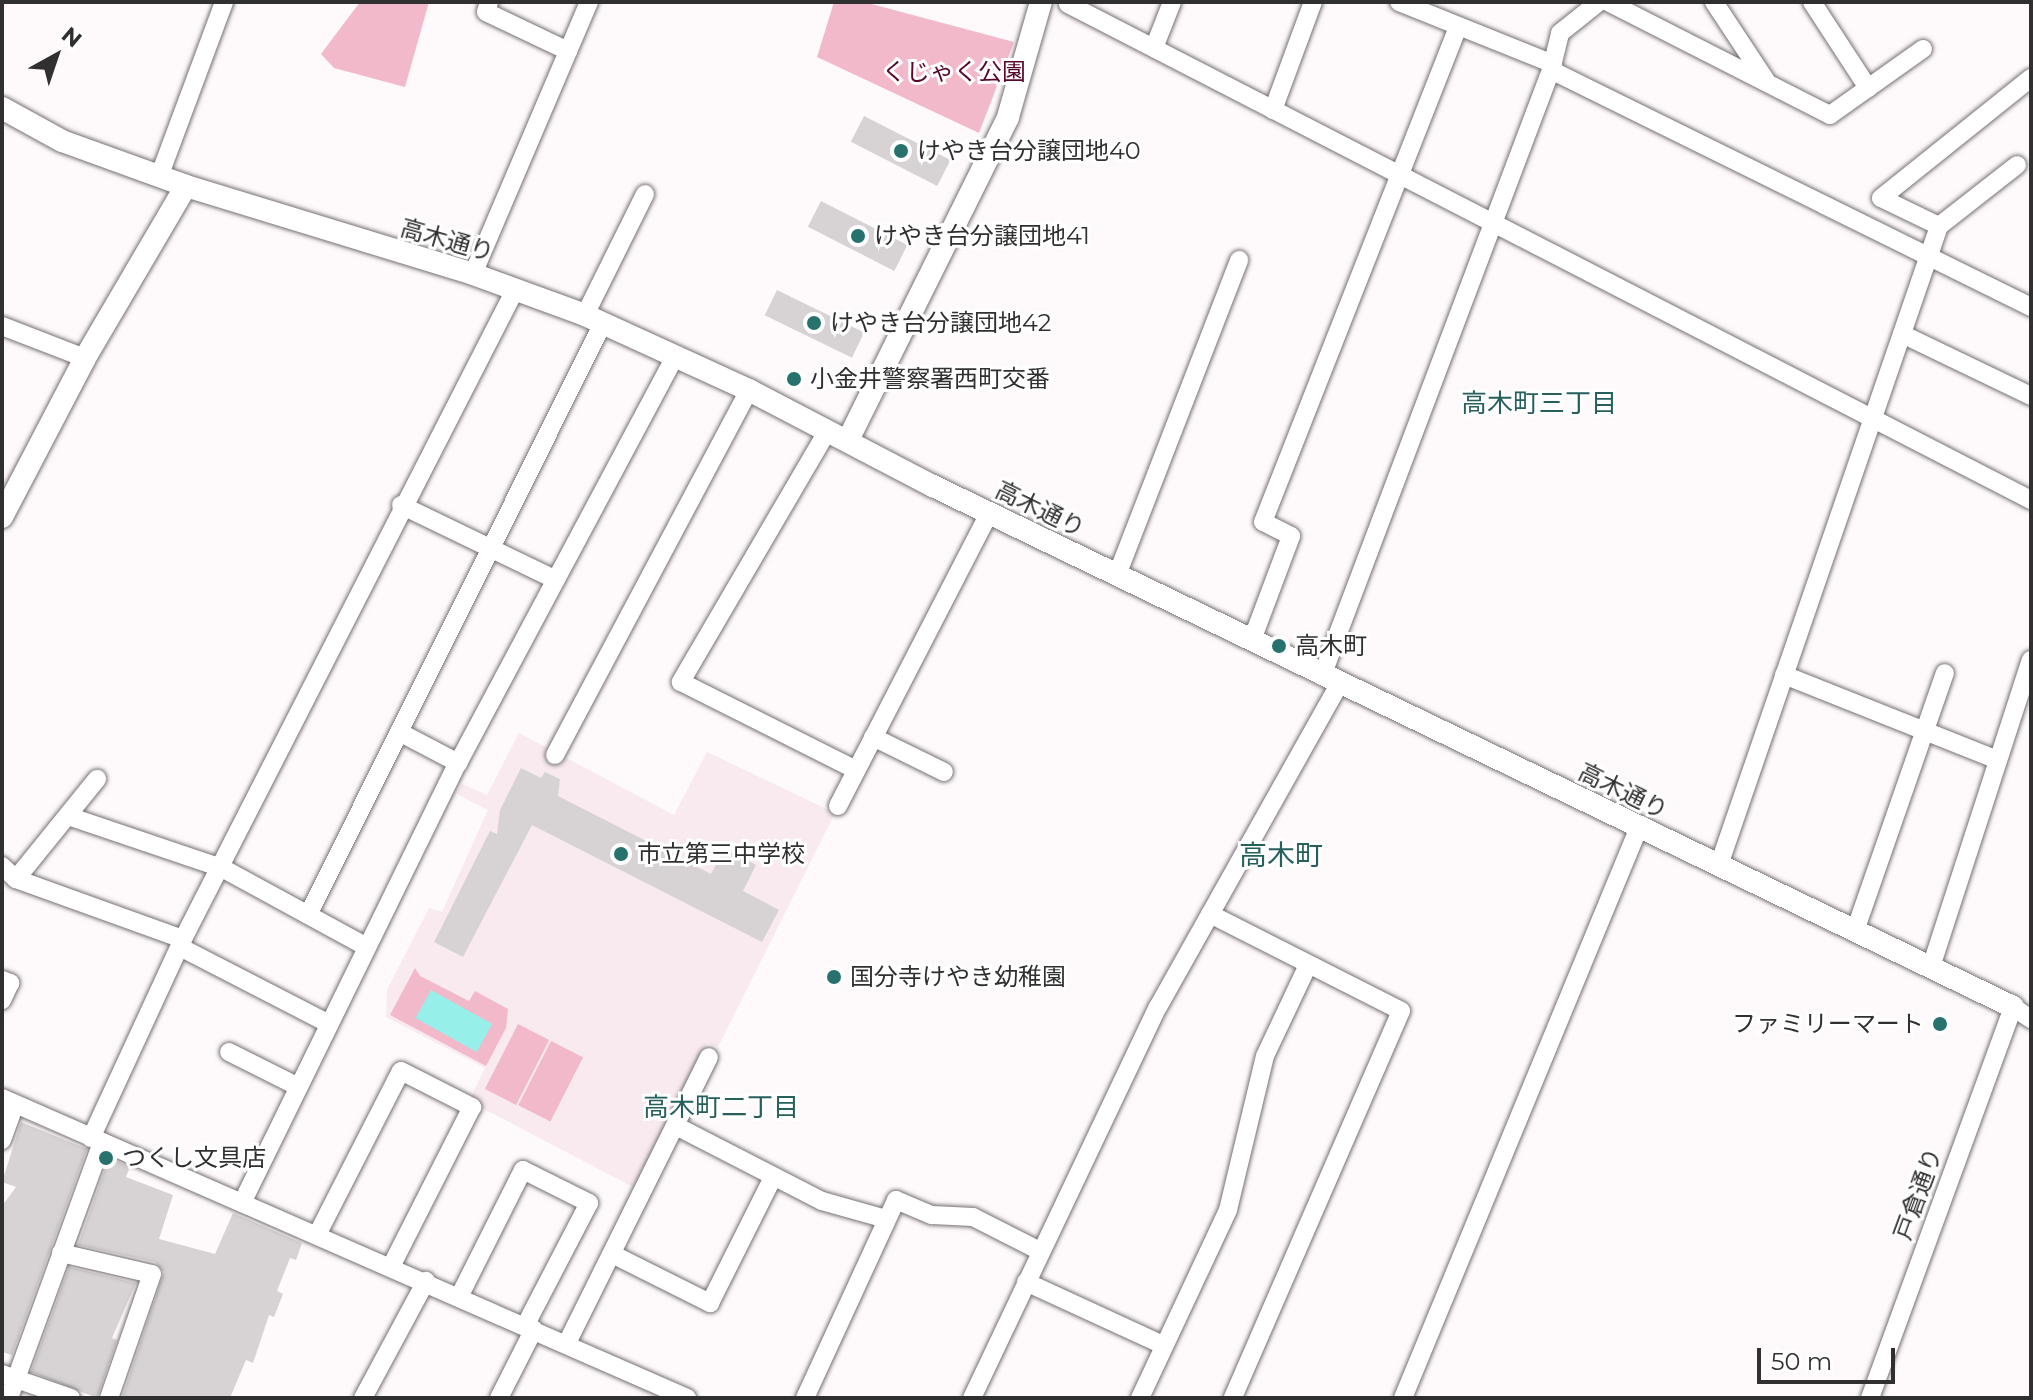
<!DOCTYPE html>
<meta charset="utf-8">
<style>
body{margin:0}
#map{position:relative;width:2033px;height:1400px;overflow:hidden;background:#fef9fa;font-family:Montserrat,"Noto Sans JP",sans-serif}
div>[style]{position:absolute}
.built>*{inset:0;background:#f8eaee}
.green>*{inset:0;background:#f2b9cb;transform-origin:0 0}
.water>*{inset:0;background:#96efe8;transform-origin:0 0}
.building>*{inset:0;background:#d7d3d4;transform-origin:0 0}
.roads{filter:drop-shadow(0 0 2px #757172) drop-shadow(0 0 2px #757172)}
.minor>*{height:18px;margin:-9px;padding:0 9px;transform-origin:9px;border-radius:9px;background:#fff}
.tertiary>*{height:22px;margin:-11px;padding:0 11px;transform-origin:11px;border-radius:11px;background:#fff}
.dots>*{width:22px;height:22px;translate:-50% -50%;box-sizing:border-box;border:4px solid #fff;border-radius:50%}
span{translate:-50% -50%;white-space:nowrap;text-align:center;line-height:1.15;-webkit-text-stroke:6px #fff;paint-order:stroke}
.park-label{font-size:24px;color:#58062e}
.poi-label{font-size:24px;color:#313030}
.left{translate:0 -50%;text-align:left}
.right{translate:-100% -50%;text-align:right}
.street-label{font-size:24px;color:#313030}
.neighbourhood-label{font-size:26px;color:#265f5c}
.quarter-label{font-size:28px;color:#265f5c}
.frame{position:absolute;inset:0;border:4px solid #313030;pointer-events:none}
.north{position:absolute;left:16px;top:16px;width:80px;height:80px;-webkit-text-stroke:6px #fff;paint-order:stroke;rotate:40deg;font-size:22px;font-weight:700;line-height:32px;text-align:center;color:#313030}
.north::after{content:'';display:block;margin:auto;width:28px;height:36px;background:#313030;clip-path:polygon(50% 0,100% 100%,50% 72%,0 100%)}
.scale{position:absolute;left:1757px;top:1348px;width:138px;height:36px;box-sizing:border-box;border:4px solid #313030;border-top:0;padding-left:10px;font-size:24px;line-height:28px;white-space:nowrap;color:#313030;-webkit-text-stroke:6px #fff;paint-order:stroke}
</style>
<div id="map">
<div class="built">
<div style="clip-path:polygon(519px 733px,674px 815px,707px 752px,835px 813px,718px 1047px,707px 1043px,637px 1189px,469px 1101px,485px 1068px,386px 1017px,387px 990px,429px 908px,442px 912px,488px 810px,457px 794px,462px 784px,487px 795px)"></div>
</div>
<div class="green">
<div style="clip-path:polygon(360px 2px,429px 2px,405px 87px,334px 68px,321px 54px)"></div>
<div style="clip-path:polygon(834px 2px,864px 2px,1014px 42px,979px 133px,817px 57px)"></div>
<div style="clip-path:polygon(415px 968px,420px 976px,469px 1001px,475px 991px,508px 1009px,506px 1028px,486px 1066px,390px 1015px)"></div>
<div style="left:518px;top:1024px;width:35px;height:73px;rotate:27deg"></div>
<div style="left:551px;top:1041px;width:36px;height:72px;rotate:27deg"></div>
</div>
<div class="water">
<div style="left:431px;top:990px;width:70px;height:32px;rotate:29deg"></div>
</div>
<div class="building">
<div style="left:864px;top:116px;width:97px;height:29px;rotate:27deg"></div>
<div style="left:821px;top:201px;width:97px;height:29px;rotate:27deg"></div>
<div style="left:777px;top:290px;width:97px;height:28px;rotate:26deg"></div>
<div style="clip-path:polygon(521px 768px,541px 778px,545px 772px,560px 779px,558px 796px,711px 874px,724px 849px,756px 865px,743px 891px,779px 910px,762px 942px,532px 825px,463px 957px,434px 942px,490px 831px,497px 834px,500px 810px)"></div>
<div style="clip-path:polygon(21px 1122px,87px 1149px,12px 1355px,2px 1352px,2px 1206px,16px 1187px,2px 1182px)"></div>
<div style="clip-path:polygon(109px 1158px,130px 1167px,126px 1177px,173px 1195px,159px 1239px,215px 1254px,233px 1213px,302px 1243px,296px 1260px,290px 1258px,277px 1291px,283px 1294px,274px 1317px,269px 1315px,253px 1363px,246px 1360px,230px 1398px,122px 1398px,164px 1272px,155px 1262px,78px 1245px)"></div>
<div style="clip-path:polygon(69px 1267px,136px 1283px,112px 1338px,117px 1340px,97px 1398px,31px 1372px)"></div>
</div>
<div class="roads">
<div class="minor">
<div style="left:489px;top:2px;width:10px;rotate:107deg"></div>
<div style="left:486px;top:12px;width:91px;rotate:25.4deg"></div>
<div style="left:1399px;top:2px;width:166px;rotate:21.9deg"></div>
<div style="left:1608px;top:2px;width:249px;rotate:27deg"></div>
<div style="left:1830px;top:115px;width:114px;rotate:-35.4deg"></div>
<div style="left:1714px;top:2px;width:95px;rotate:56.6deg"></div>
<div style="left:1812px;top:2px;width:103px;rotate:56.9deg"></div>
<div style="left:1068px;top:4px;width:1083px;rotate:27.25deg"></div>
<div style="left:1154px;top:48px;width:49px;rotate:-68.6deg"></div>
<div style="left:1551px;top:70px;width:535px;rotate:26.28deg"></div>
<div style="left:1273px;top:110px;width:115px;rotate:-69.7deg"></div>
<div style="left:159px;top:177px;width:187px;rotate:-69.6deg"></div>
<div style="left:1939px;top:226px;width:64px;rotate:-154.2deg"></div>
<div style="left:1881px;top:198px;width:192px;rotate:-38.7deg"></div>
<div style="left:473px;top:274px;width:296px;rotate:-66.9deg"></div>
<div style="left:585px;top:315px;width:135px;rotate:-63.6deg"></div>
<div style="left:2px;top:326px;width:89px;rotate:21.1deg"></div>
<div style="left:1902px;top:334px;width:143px;rotate:25.7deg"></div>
<div style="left:828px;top:430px;width:292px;rotate:120.3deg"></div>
<div style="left:681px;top:682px;width:196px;rotate:26.7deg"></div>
<div style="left:401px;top:505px;width:170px;rotate:25.8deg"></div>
<div style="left:1117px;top:575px;width:338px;rotate:-68.8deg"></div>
<div style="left:1252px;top:640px;width:111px;rotate:-69.4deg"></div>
<div style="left:1291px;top:536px;width:31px;rotate:-153deg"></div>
<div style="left:1263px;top:522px;width:532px;rotate:-68.5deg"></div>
<div style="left:1784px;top:675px;width:230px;rotate:21.7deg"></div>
<div style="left:1322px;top:676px;width:648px;rotate:-69.3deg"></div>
<div style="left:1551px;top:70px;width:38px;rotate:-76deg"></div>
<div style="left:1560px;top:33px;width:50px;rotate:-38.5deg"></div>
<div style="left:399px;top:732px;width:67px;rotate:27.7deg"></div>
<div style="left:873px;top:737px;width:79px;rotate:26.2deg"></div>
<div style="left:555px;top:755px;width:413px;rotate:-62deg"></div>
<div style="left:838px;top:806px;width:329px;rotate:-62.7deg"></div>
<div style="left:68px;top:816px;width:163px;rotate:18.7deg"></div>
<div style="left:222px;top:868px;width:165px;rotate:28.6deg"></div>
<div style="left:1719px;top:865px;width:676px;rotate:-71deg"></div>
<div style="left:1939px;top:226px;width:99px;rotate:-38deg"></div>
<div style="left:2px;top:866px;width:19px;rotate:43deg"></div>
<div style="left:16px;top:879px;width:177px;rotate:19.8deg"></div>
<div style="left:16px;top:879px;width:129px;rotate:-51deg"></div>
<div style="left:1210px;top:914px;width:214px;rotate:26.9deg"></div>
<div style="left:1401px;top:1011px;width:422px;rotate:113.5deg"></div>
<div style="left:308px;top:915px;width:661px;rotate:-63.51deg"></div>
<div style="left:1855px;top:931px;width:273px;rotate:-70.8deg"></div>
<div style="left:180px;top:947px;width:168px;rotate:27.3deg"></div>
<div style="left:1931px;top:967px;width:323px;rotate:-72deg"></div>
<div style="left:2px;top:980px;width:9px;rotate:21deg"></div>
<div style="left:10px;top:983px;width:19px;rotate:115deg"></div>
<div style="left:229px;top:1052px;width:78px;rotate:26.6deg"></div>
<div style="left:2px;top:1098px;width:748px;rotate:23.65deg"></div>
<div style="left:676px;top:1126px;width:164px;rotate:27.2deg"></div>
<div style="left:822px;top:1201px;width:66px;rotate:15.7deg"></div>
<div style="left:91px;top:1138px;width:219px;rotate:-65.2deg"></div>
<div style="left:183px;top:939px;width:731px;rotate:-62.91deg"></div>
<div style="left:2px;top:1140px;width:38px;rotate:-70deg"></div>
<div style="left:242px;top:1203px;width:490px;rotate:-63.9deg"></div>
<div style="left:458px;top:763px;width:458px;rotate:-61.9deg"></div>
<div style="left:317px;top:1235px;width:184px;rotate:-62.9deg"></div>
<div style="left:401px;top:1071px;width:80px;rotate:26.9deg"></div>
<div style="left:472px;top:1107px;width:179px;rotate:116.9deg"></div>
<div style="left:61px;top:1253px;width:93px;rotate:13deg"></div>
<div style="left:152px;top:1274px;width:131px;rotate:109.1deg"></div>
<div style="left:612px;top:1254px;width:110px;rotate:26.6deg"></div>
<div style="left:710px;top:1303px;width:141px;rotate:-63.4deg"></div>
<div style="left:1026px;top:1282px;width:151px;rotate:24.7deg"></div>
<div style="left:460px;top:1295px;width:140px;rotate:-63.3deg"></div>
<div style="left:523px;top:1170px;width:74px;rotate:26.6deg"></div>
<div style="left:589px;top:1203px;width:139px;rotate:117.5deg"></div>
<div style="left:567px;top:1343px;width:319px;rotate:-63.6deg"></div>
<div style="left:2px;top:1374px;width:73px;rotate:19.2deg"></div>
<div style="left:9px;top:1398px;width:271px;rotate:-70deg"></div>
<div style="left:363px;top:1398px;width:133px;rotate:-61.7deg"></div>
<div style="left:499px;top:1398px;width:77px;rotate:-63.1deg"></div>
<div style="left:805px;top:1398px;width:218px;rotate:-65.3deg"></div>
<div style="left:896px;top:1200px;width:39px;rotate:23deg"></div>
<div style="left:932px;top:1215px;width:41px;rotate:2.8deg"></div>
<div style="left:973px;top:1217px;width:75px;rotate:26.9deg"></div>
<div style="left:972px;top:1398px;width:433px;rotate:-64.6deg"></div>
<div style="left:1158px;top:1007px;width:370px;rotate:-60.7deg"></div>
<div style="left:1140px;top:1398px;width:208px;rotate:-64.9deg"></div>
<div style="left:1228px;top:1210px;width:158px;rotate:-76.5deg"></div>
<div style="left:1265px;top:1056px;width:101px;rotate:-64.7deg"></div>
<div style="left:1403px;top:1398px;width:618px;rotate:-67.54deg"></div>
<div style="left:1870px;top:1398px;width:416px;rotate:-69.9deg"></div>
<div style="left:2013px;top:1007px;width:22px;rotate:34deg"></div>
</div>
<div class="tertiary">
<div style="left:2px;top:108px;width:68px;rotate:28.8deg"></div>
<div style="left:62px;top:141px;width:132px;rotate:19.9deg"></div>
<div style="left:186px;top:186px;width:300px;rotate:17deg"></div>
<div style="left:473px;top:274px;width:119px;rotate:20.1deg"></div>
<div style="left:585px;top:315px;width:180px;rotate:24.6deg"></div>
<div style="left:749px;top:390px;width:208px;rotate:27.6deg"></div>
<div style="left:933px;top:486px;width:1199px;rotate:25.75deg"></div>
<div style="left:848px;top:440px;width:360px;rotate:-63.6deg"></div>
<div style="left:1008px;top:117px;width:120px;rotate:-74deg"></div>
<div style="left:2px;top:517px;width:179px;rotate:-62.4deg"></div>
<div style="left:85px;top:358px;width:199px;rotate:-59.6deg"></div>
</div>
</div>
<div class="dots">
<div style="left:901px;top:151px;background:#28726e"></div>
<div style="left:858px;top:236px;background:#28726e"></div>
<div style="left:814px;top:323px;background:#28726e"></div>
<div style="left:794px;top:379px;background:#28726e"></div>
<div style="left:1279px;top:646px;background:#28726e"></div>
<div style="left:621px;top:854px;background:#28726e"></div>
<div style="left:834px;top:977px;background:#28726e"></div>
<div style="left:1940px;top:1024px;background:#28726e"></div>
<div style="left:106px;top:1158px;background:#28726e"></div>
</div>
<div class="park-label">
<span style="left:954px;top:72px">くじゃく公園</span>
</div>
<div class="poi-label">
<span class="left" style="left:917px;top:151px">けやき台分譲団地40</span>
<span class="left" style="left:874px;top:236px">けやき台分譲団地41</span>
<span class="left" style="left:830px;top:323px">けやき台分譲団地42</span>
<span class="left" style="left:810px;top:379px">小金井警察署西町交番</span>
<span class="left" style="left:1295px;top:646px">高木町</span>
<span class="left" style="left:637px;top:854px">市立第三中学校</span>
<span class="left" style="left:850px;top:977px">国分寺けやき幼稚園</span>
<span class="right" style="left:1924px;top:1024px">ファミリーマート</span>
<span class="left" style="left:122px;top:1158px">つくし文具店</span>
</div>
<div class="street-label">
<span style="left:447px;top:240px;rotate:16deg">高木通り</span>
<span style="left:1040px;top:509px;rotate:26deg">高木通り</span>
<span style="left:1623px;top:791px;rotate:26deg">高木通り</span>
<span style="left:1918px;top:1194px;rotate:-70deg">戸倉通り</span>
</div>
<div class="neighbourhood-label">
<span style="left:1539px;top:404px">高木町三丁目</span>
<span style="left:721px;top:1108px">高木町二丁目</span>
</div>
<div class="quarter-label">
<span style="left:1281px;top:855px">高木町</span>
</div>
<div class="frame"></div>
<div class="north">N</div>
<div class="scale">50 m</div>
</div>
